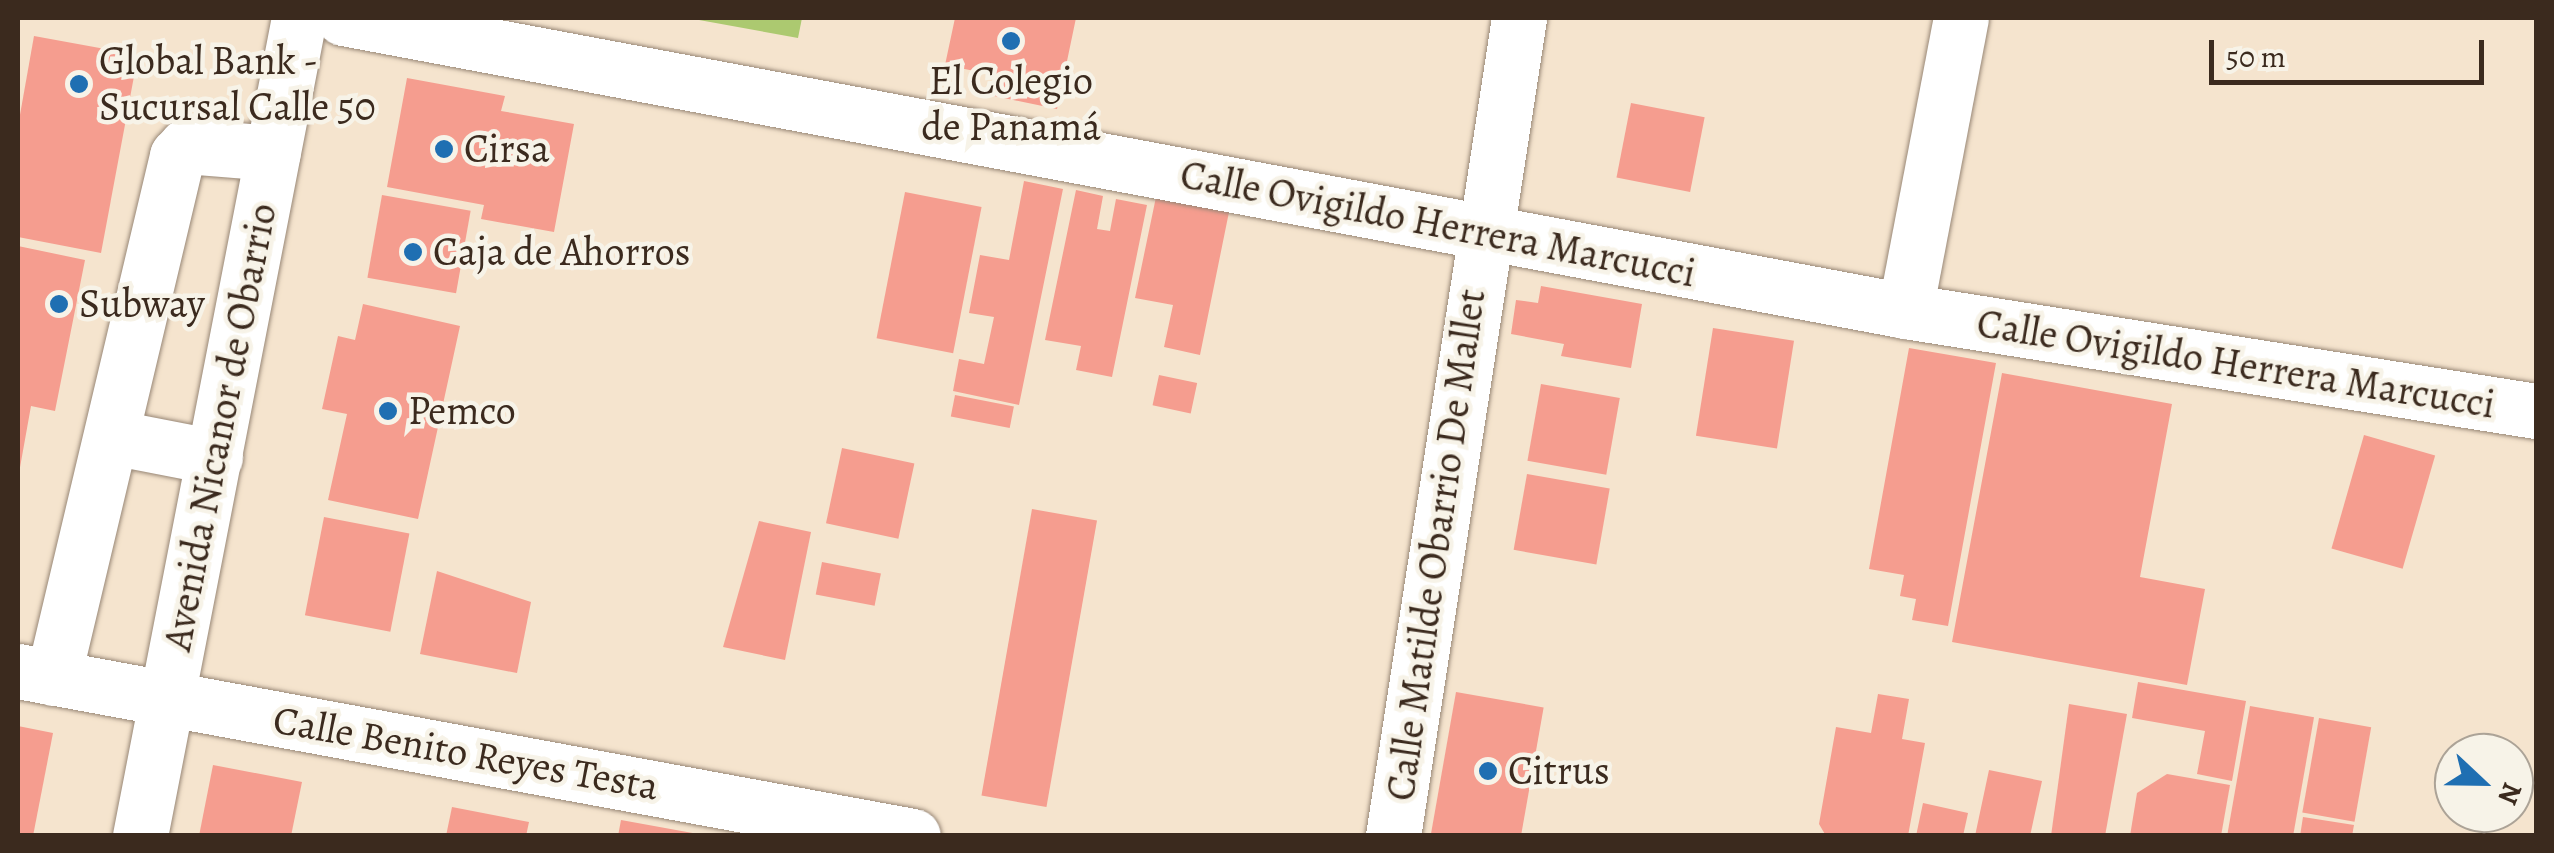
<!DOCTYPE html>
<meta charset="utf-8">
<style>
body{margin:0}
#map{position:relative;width:2554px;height:853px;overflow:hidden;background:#f5e4ce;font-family:Alegreya,serif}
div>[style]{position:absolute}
.green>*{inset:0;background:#acc970}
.building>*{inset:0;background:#f59d8f;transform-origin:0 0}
.roads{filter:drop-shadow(0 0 2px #988776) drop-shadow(0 0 2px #988776)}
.minor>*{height:55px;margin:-27.5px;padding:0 27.5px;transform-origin:27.5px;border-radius:27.5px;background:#fff}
.major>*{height:55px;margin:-27.5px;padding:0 27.5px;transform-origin:27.5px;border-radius:27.5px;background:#fff}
.dots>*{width:28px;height:28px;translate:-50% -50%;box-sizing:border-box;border:5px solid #f7f3e8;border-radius:50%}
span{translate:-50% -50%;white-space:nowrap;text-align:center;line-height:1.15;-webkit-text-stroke:9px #f7f3e8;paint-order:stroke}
.poi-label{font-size:40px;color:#3b2a1e}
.left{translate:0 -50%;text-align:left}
.street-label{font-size:40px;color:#3b2a1e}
.frame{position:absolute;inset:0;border:20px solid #3b2a1e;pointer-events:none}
.north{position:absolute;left:2434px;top:733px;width:100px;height:100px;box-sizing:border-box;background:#f7f3e8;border:2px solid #aca397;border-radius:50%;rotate:112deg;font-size:28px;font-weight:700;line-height:40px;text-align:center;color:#3b2a1e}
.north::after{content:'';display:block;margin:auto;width:35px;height:45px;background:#1f6fb2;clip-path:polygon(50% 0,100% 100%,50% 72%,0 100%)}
.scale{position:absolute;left:2209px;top:40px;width:275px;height:45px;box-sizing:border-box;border:5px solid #3b2a1e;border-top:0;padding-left:12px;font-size:30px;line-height:35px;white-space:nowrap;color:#3b2a1e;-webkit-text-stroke:8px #f7f3e8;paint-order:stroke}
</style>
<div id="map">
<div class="green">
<div style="clip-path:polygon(688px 18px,802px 18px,798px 38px)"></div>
</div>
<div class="building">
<div style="clip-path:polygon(955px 18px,1076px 18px,1057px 109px,994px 96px,999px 76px,945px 65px)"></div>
<div style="clip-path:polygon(34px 36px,138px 55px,101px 253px,18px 237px,18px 126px)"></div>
<div style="clip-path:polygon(407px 78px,505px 96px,501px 111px,574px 124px,554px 232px,481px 219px,484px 205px,387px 187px)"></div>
<div style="left:1631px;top:103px;width:75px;height:76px;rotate:11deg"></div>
<div style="clip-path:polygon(1024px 181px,1063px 189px,1019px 405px,953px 391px,959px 359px,984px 364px,994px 317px,969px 313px,980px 255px,1009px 260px)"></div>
<div style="clip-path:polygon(1076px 190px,1103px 196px,1097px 229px,1110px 231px,1116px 199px,1147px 205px,1112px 377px,1076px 370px,1081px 346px,1045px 340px)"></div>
<div style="left:905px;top:192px;width:78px;height:149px;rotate:11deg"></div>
<div style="left:382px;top:195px;width:90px;height:84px;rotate:10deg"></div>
<div style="clip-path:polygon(1156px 197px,1229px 212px,1200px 355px,1164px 347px,1173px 305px,1135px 298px)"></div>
<div style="clip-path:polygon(18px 246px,85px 260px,55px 411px,31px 406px,19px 473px)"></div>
<div style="clip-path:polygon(1541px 286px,1642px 304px,1631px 368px,1561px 356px,1564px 344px,1511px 334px,1516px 300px,1538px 303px)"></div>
<div style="clip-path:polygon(363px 304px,460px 326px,418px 519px,328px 500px,347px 414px,322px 409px,338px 336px,355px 340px)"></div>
<div style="left:1713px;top:328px;width:82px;height:109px;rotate:9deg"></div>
<div style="clip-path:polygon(1909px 348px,1996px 363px,1948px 626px,1912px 620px,1916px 599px,1900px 596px,1904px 575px,1869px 569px)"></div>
<div style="clip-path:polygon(2002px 373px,2172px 404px,2140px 577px,2205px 589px,2187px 685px,1952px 642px)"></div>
<div style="left:1159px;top:375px;width:39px;height:31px;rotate:12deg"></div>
<div style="left:1541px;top:384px;width:80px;height:78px;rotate:10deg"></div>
<div style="left:955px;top:395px;width:60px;height:22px;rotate:11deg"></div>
<div style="left:2364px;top:435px;width:74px;height:118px;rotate:16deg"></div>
<div style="left:842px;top:448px;width:74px;height:77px;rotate:12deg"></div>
<div style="left:1527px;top:474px;width:84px;height:77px;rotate:10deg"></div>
<div style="left:1032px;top:509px;width:66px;height:291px;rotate:10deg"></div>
<div style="left:324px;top:517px;width:87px;height:100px;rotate:11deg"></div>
<div style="clip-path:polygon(759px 521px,811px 532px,785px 660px,723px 647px)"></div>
<div style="left:822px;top:562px;width:60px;height:33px;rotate:11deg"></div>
<div style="clip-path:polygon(437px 571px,531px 602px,517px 673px,420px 654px)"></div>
<div style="clip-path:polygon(2138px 682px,2246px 701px,2232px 781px,2197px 774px,2205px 731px,2132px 718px)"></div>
<div style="left:1456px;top:692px;width:89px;height:146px;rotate:10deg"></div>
<div style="clip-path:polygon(1878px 694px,1909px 699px,1902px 739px,1925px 743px,1908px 836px,1826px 836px,1819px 824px,1836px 727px,1871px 733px)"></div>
<div style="clip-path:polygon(2069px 704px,2127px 714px,2105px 836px,2051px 836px)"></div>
<div style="left:2250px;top:706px;width:65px;height:132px;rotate:10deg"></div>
<div style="left:2319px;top:718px;width:53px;height:96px;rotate:10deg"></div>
<div style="clip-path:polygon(18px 726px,53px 733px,33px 836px,18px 836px)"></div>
<div style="clip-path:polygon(213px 765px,302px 782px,291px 836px,199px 836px)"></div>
<div style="clip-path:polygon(1989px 770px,2042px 781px,2030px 836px,1975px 836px)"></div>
<div style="clip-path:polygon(2167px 774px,2230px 785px,2221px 836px,2130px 836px,2137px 793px)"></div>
<div style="clip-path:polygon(1923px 803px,1968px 813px,1963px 836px,1916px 836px)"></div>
<div style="clip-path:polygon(452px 807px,529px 822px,526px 836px,446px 836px)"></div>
<div style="clip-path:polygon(2303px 817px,2354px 825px,2352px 836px,2300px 836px)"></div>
<div style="clip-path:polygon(621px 820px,698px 834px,698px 836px,618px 836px)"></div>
</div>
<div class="roads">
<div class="minor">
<div style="left:343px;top:18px;width:1589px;rotate:10.62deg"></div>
<div style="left:1905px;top:311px;width:639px;rotate:9.01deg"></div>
<div style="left:1905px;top:311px;width:298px;rotate:-79.2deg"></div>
<div style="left:112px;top:437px;width:105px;rotate:11deg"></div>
<div style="left:18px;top:671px;width:910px;rotate:10.45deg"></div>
<div style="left:53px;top:678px;width:537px;rotate:-76.64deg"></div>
<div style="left:177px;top:156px;width:13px;rotate:-48deg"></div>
<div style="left:186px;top:146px;width:87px;rotate:4.6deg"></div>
<div style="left:1393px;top:836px;width:828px;rotate:-81.24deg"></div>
</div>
<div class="major">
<div style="left:140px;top:836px;width:833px;rotate:-79deg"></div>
</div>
</div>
<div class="dots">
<div style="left:1011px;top:41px;background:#1f6fb2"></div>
<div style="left:79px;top:84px;background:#1f6fb2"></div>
<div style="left:444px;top:149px;background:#1f6fb2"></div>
<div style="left:413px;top:252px;background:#1f6fb2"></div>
<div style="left:59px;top:304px;background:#1f6fb2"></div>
<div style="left:388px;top:411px;background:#1f6fb2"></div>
<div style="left:1488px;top:771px;background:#1f6fb2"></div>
</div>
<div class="poi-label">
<span class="left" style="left:99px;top:84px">Global Bank -<br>Sucursal Calle 50</span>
<span style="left:1011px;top:104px">El Colegio<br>de Panamá</span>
<span class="left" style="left:464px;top:149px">Cirsa</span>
<span class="left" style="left:433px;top:252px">Caja de Ahorros</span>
<span class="left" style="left:79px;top:304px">Subway</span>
<span class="left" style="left:408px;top:411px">Pemco</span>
<span class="left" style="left:1508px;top:771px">Citrus</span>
</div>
<div class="street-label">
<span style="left:1438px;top:224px;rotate:11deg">Calle Ovigildo Herrera Marcucci</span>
<span style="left:2236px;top:364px;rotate:9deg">Calle Ovigildo Herrera Marcucci</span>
<span style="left:220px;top:427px;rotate:-79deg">Avenida Nicanor de Obarrio</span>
<span style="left:1436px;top:545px;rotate:-82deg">Calle Matilde Obarrio De Mallet</span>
<span style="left:466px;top:753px;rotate:10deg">Calle Benito Reyes Testa</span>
</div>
<div class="frame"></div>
<div class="north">N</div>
<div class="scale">50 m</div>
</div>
